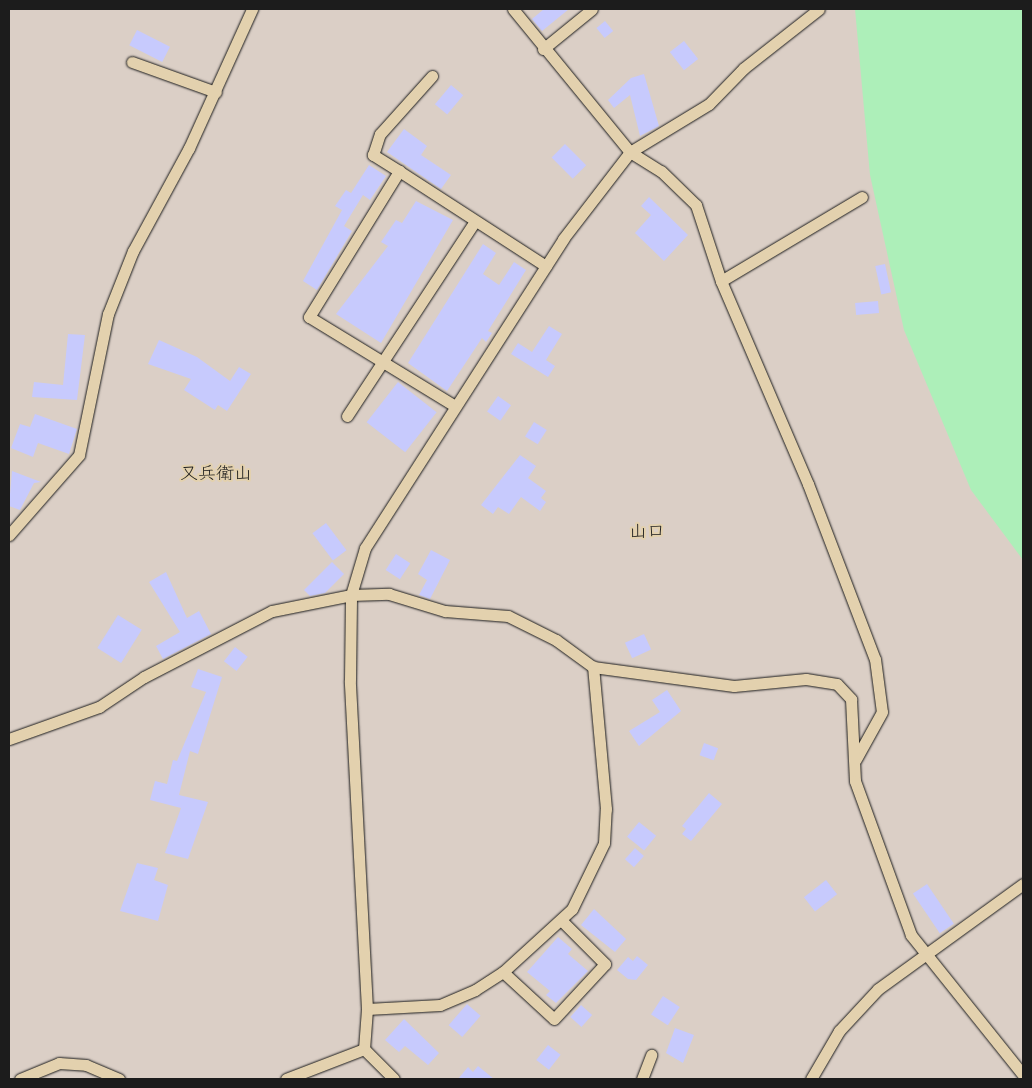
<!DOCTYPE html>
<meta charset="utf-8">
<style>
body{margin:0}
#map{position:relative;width:1032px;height:1088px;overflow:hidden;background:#dbcfc6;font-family:Itim,"Klee One",sans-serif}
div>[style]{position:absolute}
.green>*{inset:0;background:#adefb9}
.building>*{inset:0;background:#c7cafd;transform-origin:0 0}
.roads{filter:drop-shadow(0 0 1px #1c1c1c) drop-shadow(0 0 1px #1c1c1c)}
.minor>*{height:11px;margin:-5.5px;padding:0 5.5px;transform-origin:5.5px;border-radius:5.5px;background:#e3d1ae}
span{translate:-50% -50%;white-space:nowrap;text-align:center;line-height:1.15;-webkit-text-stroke:4px #e3d1ae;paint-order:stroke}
.neighbourhood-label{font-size:18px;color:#1c1c1c}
.frame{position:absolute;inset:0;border:10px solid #1c1c1c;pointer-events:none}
</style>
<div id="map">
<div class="green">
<div style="clip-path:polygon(855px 9px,1023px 9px,1023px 560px,971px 490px,904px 330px,870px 175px)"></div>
</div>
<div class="building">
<div style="clip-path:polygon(544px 9px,569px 9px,542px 31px,532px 19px)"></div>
<div style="left:605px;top:21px;width:13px;height:11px;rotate:51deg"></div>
<div style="left:137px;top:30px;width:37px;height:17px;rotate:27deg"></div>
<div style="left:684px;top:41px;width:23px;height:18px;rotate:52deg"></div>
<div style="clip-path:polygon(644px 74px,659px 126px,640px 136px,630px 95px,614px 108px,608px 100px,631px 78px)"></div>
<div style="left:451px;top:85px;width:16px;height:25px;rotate:40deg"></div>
<div style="clip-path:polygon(404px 129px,427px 146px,421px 155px,451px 175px,441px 189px,387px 152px)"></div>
<div style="left:565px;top:144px;width:30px;height:19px;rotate:45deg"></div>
<div style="clip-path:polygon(369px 165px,386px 176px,370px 200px,363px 195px,344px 226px,352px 231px,317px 290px,303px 281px,342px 210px,335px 206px,346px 190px,351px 193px)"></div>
<div style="clip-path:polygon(649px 197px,688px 235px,664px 261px,635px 233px,651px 215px,641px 206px)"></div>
<div style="clip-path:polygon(416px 201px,453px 220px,381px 343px,336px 314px,388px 246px,381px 242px,396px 220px,402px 223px)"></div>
<div style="clip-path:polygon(483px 244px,496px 253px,483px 274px,499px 285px,514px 262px,526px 270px,488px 331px,492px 333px,486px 342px,482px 338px,447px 391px,408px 363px)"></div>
<div style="left:885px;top:264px;width:29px;height:10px;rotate:78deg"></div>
<div style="left:878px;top:301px;width:12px;height:23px;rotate:85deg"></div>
<div style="clip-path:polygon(549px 326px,562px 334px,546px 360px,555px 366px,548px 377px,511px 354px,518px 343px,532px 352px)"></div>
<div style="clip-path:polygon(68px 334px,85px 335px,77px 400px,32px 397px,34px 382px,63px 385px)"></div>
<div style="clip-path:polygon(159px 340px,197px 357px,230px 381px,239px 367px,251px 374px,227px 411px,218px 405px,215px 410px,184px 390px,191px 379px,148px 364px)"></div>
<div style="left:398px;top:382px;width:49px;height:51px;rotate:38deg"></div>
<div style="left:498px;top:396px;width:16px;height:19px;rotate:35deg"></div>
<div style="clip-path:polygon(35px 414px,77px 429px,69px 454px,38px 443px,33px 457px,11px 448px,20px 424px,30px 427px)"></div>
<div style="left:534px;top:422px;width:15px;height:17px;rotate:32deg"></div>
<div style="clip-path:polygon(520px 455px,536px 466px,528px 478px,546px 491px,541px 498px,546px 502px,540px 511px,521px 497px,509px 514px,498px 507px,493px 514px,481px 505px)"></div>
<div style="clip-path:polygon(12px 471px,41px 482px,34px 483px,20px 510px,9px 506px)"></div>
<div style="left:326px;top:523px;width:34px;height:17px;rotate:53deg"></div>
<div style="clip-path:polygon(431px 550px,450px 560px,430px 599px,419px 595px,427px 580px,418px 574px)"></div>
<div style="left:396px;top:554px;width:17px;height:19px;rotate:33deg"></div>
<div style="clip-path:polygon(332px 562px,344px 574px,325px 593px,310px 596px,304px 590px)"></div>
<div style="clip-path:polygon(166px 572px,187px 618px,199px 611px,211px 634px,163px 659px,156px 646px,180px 632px,149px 582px)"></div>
<div style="left:118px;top:615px;width:28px;height:39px;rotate:32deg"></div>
<div style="left:644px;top:634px;width:17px;height:21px;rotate:65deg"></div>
<div style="left:235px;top:647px;width:16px;height:18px;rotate:38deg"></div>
<div style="clip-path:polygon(198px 669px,222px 677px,198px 754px,190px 751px,179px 795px,208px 802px,188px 859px,165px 853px,181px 808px,150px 800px,155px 781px,167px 784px,173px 760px,177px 761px,206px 692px,191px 687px)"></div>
<div style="clip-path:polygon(667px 690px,681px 711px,639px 746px,629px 731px,660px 712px,652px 700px)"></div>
<div style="left:704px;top:743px;width:15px;height:13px;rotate:20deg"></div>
<div style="clip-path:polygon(709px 793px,722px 804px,691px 841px,682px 834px,686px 829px,682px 826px)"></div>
<div style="left:639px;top:822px;width:22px;height:19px;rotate:39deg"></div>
<div style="left:635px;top:848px;width:12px;height:15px;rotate:42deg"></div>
<div style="clip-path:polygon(137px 863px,158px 868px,154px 880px,168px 885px,158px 921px,120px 911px)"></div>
<div style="left:826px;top:880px;width:18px;height:28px;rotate:52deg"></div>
<div style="left:927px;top:884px;width:48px;height:17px;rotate:56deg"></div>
<div style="clip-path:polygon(594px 909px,626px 939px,615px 952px,581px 925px)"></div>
<div style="clip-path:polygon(558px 937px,572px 949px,568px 954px,588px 971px,556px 1003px,546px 995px,550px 991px,527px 972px)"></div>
<div style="clip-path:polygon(637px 956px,648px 965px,636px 980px,628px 979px,617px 970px,628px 957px,633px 961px)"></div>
<div style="left:663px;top:996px;width:20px;height:22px;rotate:33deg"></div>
<div style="left:467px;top:1004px;width:18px;height:28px;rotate:41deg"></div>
<div style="left:581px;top:1005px;width:15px;height:16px;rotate:42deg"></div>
<div style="clip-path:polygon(404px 1019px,439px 1053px,428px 1065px,405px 1046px,399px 1052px,385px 1040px)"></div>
<div style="clip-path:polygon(675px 1028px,694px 1035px,683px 1063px,666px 1053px)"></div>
<div style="left:548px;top:1045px;width:16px;height:19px;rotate:38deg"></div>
<div style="clip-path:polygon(478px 1066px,494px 1079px,458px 1079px,468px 1067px,473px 1072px)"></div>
</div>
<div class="roads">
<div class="minor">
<div style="left:513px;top:9px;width:185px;rotate:50.7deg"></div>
<div style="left:630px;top:152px;width:36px;rotate:32deg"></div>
<div style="left:661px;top:171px;width:49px;rotate:44.2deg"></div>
<div style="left:696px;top:205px;width:80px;rotate:71.8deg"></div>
<div style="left:721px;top:281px;width:221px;rotate:66.8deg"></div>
<div style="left:808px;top:484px;width:187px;rotate:69.1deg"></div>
<div style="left:875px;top:659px;width:53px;rotate:82.5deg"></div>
<div style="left:882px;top:712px;width:54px;rotate:119deg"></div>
<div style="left:543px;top:49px;width:63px;rotate:-39.2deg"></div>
<div style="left:132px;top:62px;width:89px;rotate:19.7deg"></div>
<div style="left:399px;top:171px;width:31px;rotate:-148deg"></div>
<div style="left:373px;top:155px;width:22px;rotate:-72deg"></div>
<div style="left:380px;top:134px;width:78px;rotate:-48.1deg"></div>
<div style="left:721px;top:281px;width:164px;rotate:-30.8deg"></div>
<div style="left:455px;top:406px;width:171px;rotate:-148.6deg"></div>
<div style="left:309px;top:317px;width:172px;rotate:-58.3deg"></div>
<div style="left:399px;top:171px;width:175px;rotate:32.9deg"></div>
<div style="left:347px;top:416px;width:233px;rotate:-56.7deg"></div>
<div style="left:9px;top:535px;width:106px;rotate:-48.8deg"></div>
<div style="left:79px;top:455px;width:144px;rotate:-78.4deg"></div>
<div style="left:108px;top:314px;width:68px;rotate:-68.4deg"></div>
<div style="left:133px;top:251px;width:117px;rotate:-61.5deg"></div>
<div style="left:189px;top:148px;width:153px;rotate:-65.6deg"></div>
<div style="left:9px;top:739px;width:96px;rotate:-19.6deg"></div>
<div style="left:99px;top:707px;width:54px;rotate:-33.7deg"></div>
<div style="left:144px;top:677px;width:144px;rotate:-27.3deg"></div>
<div style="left:272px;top:611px;width:81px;rotate:-11.4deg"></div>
<div style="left:351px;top:595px;width:38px;rotate:-2deg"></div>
<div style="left:389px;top:594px;width:59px;rotate:16.9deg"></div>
<div style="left:445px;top:611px;width:63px;rotate:4.5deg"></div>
<div style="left:508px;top:616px;width:54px;rotate:26.6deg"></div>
<div style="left:556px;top:640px;width:46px;rotate:36.1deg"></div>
<div style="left:593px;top:667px;width:142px;rotate:7.7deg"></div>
<div style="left:734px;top:686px;width:72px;rotate:-5.6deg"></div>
<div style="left:806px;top:679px;width:31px;rotate:9deg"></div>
<div style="left:837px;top:684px;width:21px;rotate:47deg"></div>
<div style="left:851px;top:699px;width:82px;rotate:87.2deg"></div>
<div style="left:855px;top:781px;width:164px;rotate:70deg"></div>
<div style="left:911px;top:935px;width:179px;rotate:51.3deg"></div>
<div style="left:503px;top:972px;width:69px;rotate:42.7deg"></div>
<div style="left:554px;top:1019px;width:75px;rotate:-47.2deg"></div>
<div style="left:605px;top:964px;width:62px;rotate:-135deg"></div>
<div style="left:367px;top:1009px;width:73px;rotate:-3.1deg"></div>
<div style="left:440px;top:1005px;width:38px;rotate:-23deg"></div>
<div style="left:475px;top:990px;width:33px;rotate:-33deg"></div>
<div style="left:503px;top:972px;width:93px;rotate:-42.4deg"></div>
<div style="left:572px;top:909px;width:73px;rotate:-64.1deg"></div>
<div style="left:604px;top:843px;width:34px;rotate:-87deg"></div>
<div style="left:606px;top:809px;width:143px;rotate:-95.2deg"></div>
<div style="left:364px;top:1049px;width:40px;rotate:-85.7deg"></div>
<div style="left:367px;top:1009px;width:329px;rotate:-93deg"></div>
<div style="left:350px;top:680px;width:85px;rotate:-89.3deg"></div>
<div style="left:351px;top:595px;width:49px;rotate:-73.4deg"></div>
<div style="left:365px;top:548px;width:367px;rotate:-57.3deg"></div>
<div style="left:563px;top:239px;width:110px;rotate:-52.4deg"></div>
<div style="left:630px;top:152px;width:92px;rotate:-31.3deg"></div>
<div style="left:709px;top:104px;width:50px;rotate:-45.8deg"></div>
<div style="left:744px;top:68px;width:95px;rotate:-38.2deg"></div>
<div style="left:364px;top:1049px;width:42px;rotate:45deg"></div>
<div style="left:20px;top:1079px;width:42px;rotate:-22.3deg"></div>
<div style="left:59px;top:1063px;width:27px;rotate:4deg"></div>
<div style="left:86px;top:1065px;width:36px;rotate:23deg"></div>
<div style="left:286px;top:1079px;width:84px;rotate:-21deg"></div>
<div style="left:642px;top:1079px;width:26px;rotate:-69deg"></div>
<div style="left:811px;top:1079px;width:56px;rotate:-59.7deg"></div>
<div style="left:839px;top:1031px;width:57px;rotate:-47.1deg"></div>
<div style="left:878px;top:989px;width:179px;rotate:-35.9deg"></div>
</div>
</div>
<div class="neighbourhood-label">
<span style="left:216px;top:473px">又兵衛山</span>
<span style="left:647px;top:531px">山口</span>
</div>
<div class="frame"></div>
</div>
